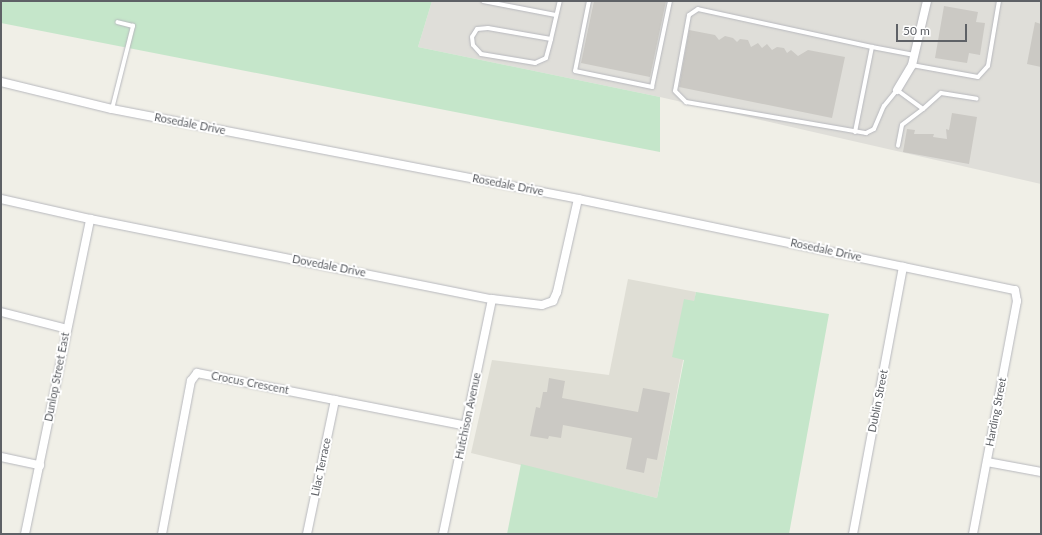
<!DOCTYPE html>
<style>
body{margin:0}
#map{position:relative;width:1042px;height:535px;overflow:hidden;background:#f0efe7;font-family:Lato,sans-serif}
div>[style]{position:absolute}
.industrial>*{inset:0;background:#dfded9}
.education>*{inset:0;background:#dfded5}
.green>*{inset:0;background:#c5e6ca}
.building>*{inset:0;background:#cbc9c4}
.roads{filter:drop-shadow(0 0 1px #b7b8bd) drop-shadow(0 0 1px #b7b8bd)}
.service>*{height:4px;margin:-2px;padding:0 2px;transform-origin:2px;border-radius:2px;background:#fff}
.minor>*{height:8px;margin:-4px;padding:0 4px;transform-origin:4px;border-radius:4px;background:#fff}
span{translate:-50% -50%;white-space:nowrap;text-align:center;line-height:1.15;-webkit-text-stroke:4px #fff;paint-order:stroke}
.street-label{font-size:11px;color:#5e6166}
.frame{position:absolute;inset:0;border:2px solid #5e6166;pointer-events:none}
.scale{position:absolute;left:896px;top:24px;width:71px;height:18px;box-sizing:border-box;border:2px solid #5e6166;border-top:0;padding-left:5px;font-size:12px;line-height:14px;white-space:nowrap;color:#5e6166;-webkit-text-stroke:3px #fff;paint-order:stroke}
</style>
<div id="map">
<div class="industrial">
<div style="clip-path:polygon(432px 1px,1041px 1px,1041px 184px,660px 97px,418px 47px)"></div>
</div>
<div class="education">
<div style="clip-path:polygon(628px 279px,696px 292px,657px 498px,471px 453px,492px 360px,609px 375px)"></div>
</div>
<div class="green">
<div style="clip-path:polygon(1px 1px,432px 1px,418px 47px,660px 97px,660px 152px,1px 23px)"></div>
<div style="clip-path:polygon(696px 292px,829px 314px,789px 534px,507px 534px,521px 464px,657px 498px,684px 360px,672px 357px,684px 299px,694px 301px)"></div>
</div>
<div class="building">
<div style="clip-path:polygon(594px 1px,666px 1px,650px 77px,581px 63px)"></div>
<div style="clip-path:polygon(944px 6px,978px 12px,976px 22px,985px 23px,980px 55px,969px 53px,967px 63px,935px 58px)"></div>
<div style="clip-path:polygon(1035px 22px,1041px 24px,1041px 67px,1027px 64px)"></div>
<div style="clip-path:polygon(689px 30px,715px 35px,719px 40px,725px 36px,733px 38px,737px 42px,740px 39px,748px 40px,751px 47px,758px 43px,762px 48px,767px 44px,772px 50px,777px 47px,784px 48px,787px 53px,791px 50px,798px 56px,808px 50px,845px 57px,832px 118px,679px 87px)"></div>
<div style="clip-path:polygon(952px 113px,977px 117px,969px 164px,903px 152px,907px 129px,915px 130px,914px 134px,934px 134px,933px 137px,947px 139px,946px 129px,949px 130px)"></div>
<div style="clip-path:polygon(549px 378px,565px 381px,562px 398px,638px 412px,643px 388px,670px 393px,657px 460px,647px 458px,644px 473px,626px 469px,632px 438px,563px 425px,561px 438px,549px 436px,548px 439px,530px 436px,536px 407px,540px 408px,543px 392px,547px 392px)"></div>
</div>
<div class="roads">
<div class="service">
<div style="left:483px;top:1px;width:74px;rotate:10.9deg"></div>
<div style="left:589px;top:1px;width:71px;rotate:101.3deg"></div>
<div style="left:575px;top:71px;width:79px;rotate:11.7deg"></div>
<div style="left:652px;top:87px;width:88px;rotate:-78.2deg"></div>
<div style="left:551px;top:39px;width:64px;rotate:-170.1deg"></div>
<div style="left:488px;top:28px;width:11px;rotate:175deg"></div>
<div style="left:477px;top:29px;width:9px;rotate:122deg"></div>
<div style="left:472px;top:37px;width:8px;rotate:83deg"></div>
<div style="left:473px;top:45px;width:12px;rotate:48deg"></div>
<div style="left:481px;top:54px;width:55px;rotate:9.5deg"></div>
<div style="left:535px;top:63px;width:12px;rotate:-24deg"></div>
<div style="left:546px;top:58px;width:20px;rotate:-75deg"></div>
<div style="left:551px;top:39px;width:39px;rotate:-77deg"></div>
<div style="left:872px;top:47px;width:178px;rotate:-167.7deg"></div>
<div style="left:698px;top:9px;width:11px;rotate:146deg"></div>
<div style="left:689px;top:15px;width:77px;rotate:100.4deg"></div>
<div style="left:675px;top:91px;width:16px;rotate:45deg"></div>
<div style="left:686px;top:102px;width:183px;rotate:9.8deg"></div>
<div style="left:866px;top:133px;width:9px;rotate:-27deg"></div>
<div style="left:874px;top:129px;width:25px;rotate:-67deg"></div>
<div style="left:884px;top:106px;width:21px;rotate:-51deg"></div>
<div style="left:897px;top:90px;width:32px;rotate:36deg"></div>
<div style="left:923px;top:109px;width:26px;rotate:143deg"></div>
<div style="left:902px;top:125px;width:21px;rotate:101deg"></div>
<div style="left:912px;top:65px;width:67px;rotate:10.3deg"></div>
<div style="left:978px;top:77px;width:15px;rotate:-48deg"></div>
<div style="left:988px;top:66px;width:66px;rotate:-80.4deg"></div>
<div style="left:112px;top:109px;width:86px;rotate:-75.8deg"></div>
<div style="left:133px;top:26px;width:16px;rotate:-166deg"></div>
<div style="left:923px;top:109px;width:24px;rotate:-42deg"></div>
<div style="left:941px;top:93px;width:36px;rotate:9deg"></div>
<div style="left:855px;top:132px;width:87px;rotate:-78.7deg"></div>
<div style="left:872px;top:47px;width:43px;rotate:10.8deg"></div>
</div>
<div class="minor">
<div style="left:1px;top:82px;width:114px;rotate:13.7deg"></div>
<div style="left:112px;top:109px;width:475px;rotate:10.9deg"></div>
<div style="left:578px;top:199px;width:446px;rotate:11.8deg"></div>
<div style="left:1015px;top:290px;width:11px;rotate:80deg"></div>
<div style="left:1017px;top:301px;width:237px;rotate:100.7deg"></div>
<div style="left:897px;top:90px;width:29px;rotate:-59deg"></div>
<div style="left:912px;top:65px;width:66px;rotate:-76.8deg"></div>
<div style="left:1px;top:199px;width:91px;rotate:12.7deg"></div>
<div style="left:90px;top:219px;width:410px;rotate:11.3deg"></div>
<div style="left:492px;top:299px;width:50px;rotate:6.8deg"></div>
<div style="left:542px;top:305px;width:12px;rotate:-20deg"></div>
<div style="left:553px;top:301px;width:10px;rotate:-66deg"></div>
<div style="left:557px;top:292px;width:95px;rotate:-77.3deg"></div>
<div style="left:1px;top:312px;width:68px;rotate:14.4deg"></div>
<div style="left:1px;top:457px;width:40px;rotate:12deg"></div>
<div style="left:987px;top:462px;width:55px;rotate:10.5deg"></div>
<div style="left:25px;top:534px;width:322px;rotate:-78.3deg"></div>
<div style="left:162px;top:534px;width:156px;rotate:-79.3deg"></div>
<div style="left:191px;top:381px;width:10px;rotate:-53deg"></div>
<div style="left:197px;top:373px;width:274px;rotate:11.1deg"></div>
<div style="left:307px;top:534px;width:137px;rotate:-78.2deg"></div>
<div style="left:443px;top:534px;width:240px;rotate:-78.2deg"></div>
<div style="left:853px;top:534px;width:272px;rotate:-79.4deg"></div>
</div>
</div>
<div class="street-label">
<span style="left:190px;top:124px;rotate:11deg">Rosedale Drive</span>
<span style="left:508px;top:185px;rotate:11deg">Rosedale Drive</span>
<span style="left:826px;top:250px;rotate:12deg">Rosedale Drive</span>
<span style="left:329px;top:266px;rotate:11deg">Dovedale Drive</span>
<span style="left:57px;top:377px;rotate:-79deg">Dunlop Street East</span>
<span style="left:250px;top:383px;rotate:11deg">Crocus Crescent</span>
<span style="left:878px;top:401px;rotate:-79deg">Dublin Street</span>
<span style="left:996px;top:412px;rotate:-79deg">Harding Street</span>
<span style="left:468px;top:416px;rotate:-78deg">Hutchison Avenue</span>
<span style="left:321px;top:467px;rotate:-78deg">Lilac Terrace</span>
</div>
<div class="frame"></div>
<div class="scale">50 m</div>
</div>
